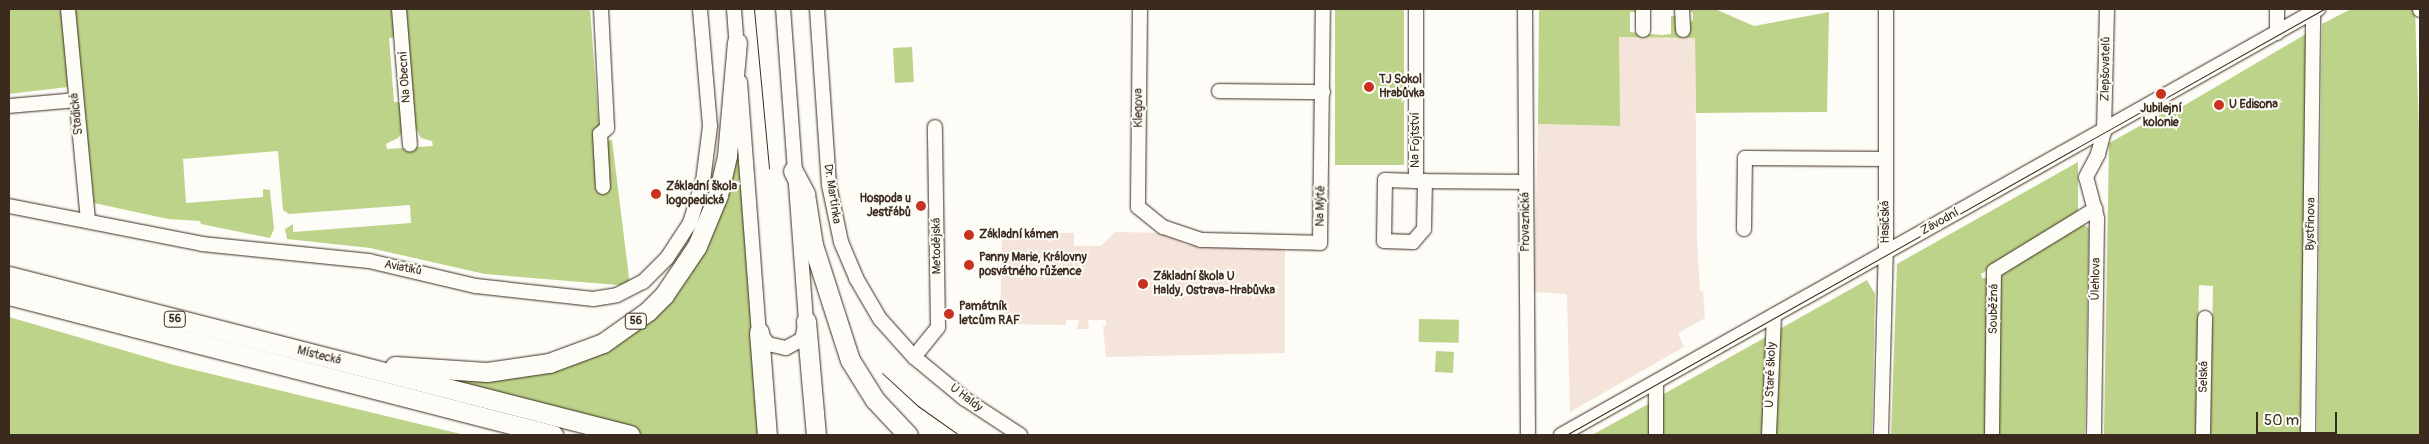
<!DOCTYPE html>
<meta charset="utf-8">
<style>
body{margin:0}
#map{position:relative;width:2429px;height:444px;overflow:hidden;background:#fdfcf7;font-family:Pangolin,sans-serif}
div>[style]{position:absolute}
.built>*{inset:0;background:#f4e4d9}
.green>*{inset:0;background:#bcd389;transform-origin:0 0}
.roads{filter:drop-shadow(0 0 1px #3b2a1e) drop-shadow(0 0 1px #3b2a1e)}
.minor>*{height:14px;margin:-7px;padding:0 7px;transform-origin:7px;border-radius:7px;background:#fdfcf7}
.highway>*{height:19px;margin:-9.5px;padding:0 9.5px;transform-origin:9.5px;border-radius:9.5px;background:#fdfcf7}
.tram>*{height:1px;margin:-0.5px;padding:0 0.5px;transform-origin:0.5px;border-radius:0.5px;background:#3b2a1e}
.dots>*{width:14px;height:14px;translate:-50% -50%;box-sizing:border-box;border:2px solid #fdfcf7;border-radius:50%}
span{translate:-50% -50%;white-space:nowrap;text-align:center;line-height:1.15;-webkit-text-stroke:4px #fdfcf7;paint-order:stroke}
.shield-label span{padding:1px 4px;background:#fdfcf7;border:1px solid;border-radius:4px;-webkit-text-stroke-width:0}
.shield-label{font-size:11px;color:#3b2a1e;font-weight:700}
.street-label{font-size:12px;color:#3b2a1e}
.poi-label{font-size:12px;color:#3b2a1e;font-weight:700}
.left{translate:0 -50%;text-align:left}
.right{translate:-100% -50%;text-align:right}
.frame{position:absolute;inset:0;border:10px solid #3b2a1e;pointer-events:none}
.scale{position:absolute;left:2256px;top:412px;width:81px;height:22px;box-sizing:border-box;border:2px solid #3b2a1e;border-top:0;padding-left:6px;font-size:15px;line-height:18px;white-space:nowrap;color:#3b2a1e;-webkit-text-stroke:4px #fdfcf7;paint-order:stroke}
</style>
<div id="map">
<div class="built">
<div style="clip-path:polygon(1618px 37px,1695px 38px,1697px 241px,1700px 291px,1703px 291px,1705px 318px,1678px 333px,1684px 347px,1570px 412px,1567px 294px,1534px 292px,1538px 124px,1619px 126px)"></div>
<div style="clip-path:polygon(1115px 232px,1165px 233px,1185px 245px,1285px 249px,1285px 353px,1106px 357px,1103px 326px,1106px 326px,1106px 320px,1088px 320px,1089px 329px,1077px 329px,1079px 320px,1066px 320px,1066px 325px,1000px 324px,1002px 233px,1074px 233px,1074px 246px,1101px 246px)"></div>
</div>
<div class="green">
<div style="clip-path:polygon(9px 9px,64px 9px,68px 87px,9px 94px)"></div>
<div style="clip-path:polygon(74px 9px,394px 9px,397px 37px,389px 38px,394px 102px,402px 102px,403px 132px,398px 138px,386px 144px,387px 149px,433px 146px,432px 141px,421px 138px,415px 126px,405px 9px,590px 9px,600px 141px,612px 140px,630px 286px,485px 274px,370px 248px,287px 239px,285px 229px,293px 224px,293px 232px,411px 223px,410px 205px,289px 214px,283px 210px,278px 151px,183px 159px,186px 203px,263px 197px,263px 189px,270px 190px,274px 229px,270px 238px,201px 224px,200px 221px,168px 219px,94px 203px)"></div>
<div style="left:1335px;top:9px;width:69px;height:156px"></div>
<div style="clip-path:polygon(1539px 9px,1638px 9px,1638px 12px,1630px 12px,1630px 32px,1662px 35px,1671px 34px,1671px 16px,1677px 16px,1678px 36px,1686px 36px,1686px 25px,1693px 20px,1693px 13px,1687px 9px,1715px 9px,1754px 26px,1829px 12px,1827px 112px,1696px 113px,1695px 38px,1619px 37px,1620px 126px,1538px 124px)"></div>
<div style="clip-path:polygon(2351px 9px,2415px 9px,2420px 163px,2420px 435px,2317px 435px,2322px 24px)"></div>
<div style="clip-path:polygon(2306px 34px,2301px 435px,2210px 435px,2213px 286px,2199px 285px,2196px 435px,2104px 435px,2109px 143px,2167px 111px,2173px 112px)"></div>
<div style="clip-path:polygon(737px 42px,767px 435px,634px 435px,341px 362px,456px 371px,549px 363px,648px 311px,710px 218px)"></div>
<div style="left:912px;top:47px;width:35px;height:19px;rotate:87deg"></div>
<div style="clip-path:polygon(2078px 162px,2078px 214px,1981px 274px,1982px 278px,1988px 278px,1987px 435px,1891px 435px,1897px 264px)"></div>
<div style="clip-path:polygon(2084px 225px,2089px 228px,2085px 435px,1997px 435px,1999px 279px,2010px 266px)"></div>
<div style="clip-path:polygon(1867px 280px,1875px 294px,1872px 435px,1775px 435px,1778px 330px)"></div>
<div style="clip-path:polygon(9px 317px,174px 365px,465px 435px,9px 435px)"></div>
<div style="left:1419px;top:319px;width:40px;height:23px;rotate:1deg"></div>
<div style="clip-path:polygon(1766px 337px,1764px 435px,1662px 435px,1662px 395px)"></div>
<div style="left:1436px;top:351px;width:18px;height:21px;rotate:3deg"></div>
<div style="clip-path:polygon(1652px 402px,1652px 435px,1592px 435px)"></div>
</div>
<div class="roads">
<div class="minor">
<div style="left:68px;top:9px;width:211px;rotate:84.6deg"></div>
<div style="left:399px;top:9px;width:136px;rotate:85.4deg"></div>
<div style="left:601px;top:9px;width:119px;rotate:87.1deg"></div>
<div style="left:607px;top:128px;width:9px;rotate:139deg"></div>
<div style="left:600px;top:134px;width:53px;rotate:86.8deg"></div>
<div style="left:734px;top:9px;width:41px;rotate:85.8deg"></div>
<div style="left:817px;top:9px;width:176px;rotate:86.1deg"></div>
<div style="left:829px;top:185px;width:58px;rotate:78.1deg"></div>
<div style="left:841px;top:242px;width:39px;rotate:67deg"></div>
<div style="left:856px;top:278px;width:48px;rotate:59.7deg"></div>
<div style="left:880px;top:319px;width:51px;rotate:48.2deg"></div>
<div style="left:914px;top:357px;width:66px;rotate:39.5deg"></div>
<div style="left:965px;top:399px;width:66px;rotate:33.2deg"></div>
<div style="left:1140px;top:9px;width:198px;rotate:90.6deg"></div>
<div style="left:1138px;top:207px;width:32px;rotate:39deg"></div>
<div style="left:1163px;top:227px;width:40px;rotate:18.9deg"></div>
<div style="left:1201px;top:240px;width:119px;rotate:1.4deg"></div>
<div style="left:1320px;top:243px;width:234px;rotate:-89.3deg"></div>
<div style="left:1416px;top:9px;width:172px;rotate:90deg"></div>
<div style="left:1416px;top:181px;width:31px;rotate:-178deg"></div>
<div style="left:1385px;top:180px;width:61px;rotate:90.9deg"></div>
<div style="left:1384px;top:241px;width:29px;rotate:2deg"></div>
<div style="left:1413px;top:242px;width:17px;rotate:-50deg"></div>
<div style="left:1424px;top:229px;width:48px;rotate:-88.8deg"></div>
<div style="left:1525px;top:9px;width:426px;rotate:89.6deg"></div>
<div style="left:1682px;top:9px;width:21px;rotate:87deg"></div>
<div style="left:2420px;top:9px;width:1px;rotate:90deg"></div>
<div style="left:1643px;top:30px;width:21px;rotate:-90deg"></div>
<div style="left:2277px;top:33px;width:24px;rotate:-90deg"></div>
<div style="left:740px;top:82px;width:251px;rotate:85.7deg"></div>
<div style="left:759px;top:332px;width:15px;rotate:53deg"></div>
<div style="left:768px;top:344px;width:18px;rotate:13deg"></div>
<div style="left:786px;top:348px;width:18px;rotate:-29deg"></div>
<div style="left:802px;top:339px;width:18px;rotate:-77deg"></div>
<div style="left:806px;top:321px;width:313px;rotate:-94.2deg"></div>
<div style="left:1219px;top:91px;width:104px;rotate:0.6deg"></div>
<div style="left:9px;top:106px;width:67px;rotate:-5.1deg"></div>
<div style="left:1417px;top:181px;width:109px;rotate:0.5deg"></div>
<div style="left:9px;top:206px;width:197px;rotate:11.1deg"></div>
<div style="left:202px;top:244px;width:168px;rotate:5.8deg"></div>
<div style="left:369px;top:261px;width:110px;rotate:13.2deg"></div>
<div style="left:476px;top:286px;width:118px;rotate:6.3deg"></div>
<div style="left:593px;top:299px;width:24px;rotate:-9deg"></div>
<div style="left:617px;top:295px;width:29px;rotate:-27deg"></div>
<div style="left:643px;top:282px;width:34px;rotate:-45deg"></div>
<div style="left:667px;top:258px;width:42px;rotate:-56.7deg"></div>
<div style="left:690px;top:223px;width:44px;rotate:-72.8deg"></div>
<div style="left:703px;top:181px;width:55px;rotate:-82.7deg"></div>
<div style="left:710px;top:126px;width:117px;rotate:-94.9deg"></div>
<div style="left:1744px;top:229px;width:71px;rotate:-89.2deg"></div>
<div style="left:1745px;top:158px;width:141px;rotate:0.4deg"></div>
<div style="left:914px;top:357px;width:38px;rotate:-51deg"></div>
<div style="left:938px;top:327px;width:200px;rotate:-90.9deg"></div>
<div style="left:1656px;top:382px;width:53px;rotate:90deg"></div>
<div style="left:1561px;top:435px;width:869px;rotate:-29.37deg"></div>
<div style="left:1769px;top:435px;width:120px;rotate:-87.6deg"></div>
<div style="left:1881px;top:435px;width:186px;rotate:-88.5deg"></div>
<div style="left:1886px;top:249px;width:240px;rotate:-90deg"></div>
<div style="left:1992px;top:435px;width:164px;rotate:-89.3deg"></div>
<div style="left:1994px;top:271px;width:119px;rotate:-31.5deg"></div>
<div style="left:2094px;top:435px;width:217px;rotate:-89.2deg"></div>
<div style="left:2097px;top:218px;width:42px;rotate:-105deg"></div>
<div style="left:2086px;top:177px;width:26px;rotate:-62deg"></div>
<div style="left:2098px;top:154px;width:23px;rotate:-75deg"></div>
<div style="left:2104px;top:132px;width:123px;rotate:-88.6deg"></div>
<div style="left:2203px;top:435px;width:117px;rotate:-89deg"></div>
<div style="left:2308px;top:435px;width:423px;rotate:-89.3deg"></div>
</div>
<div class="highway">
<div style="left:793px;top:171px;width:26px;rotate:62deg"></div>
<div style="left:805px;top:194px;width:52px;rotate:81.1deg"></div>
<div style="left:813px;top:245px;width:121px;rotate:72.2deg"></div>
<div style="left:850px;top:360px;width:47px;rotate:58deg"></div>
<div style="left:875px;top:400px;width:48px;rotate:46.7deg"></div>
<div style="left:9px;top:276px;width:641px;rotate:14.36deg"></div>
<div style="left:9px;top:295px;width:562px;rotate:14.43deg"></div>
<div style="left:806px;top:321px;width:114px;rotate:85deg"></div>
<div style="left:759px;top:332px;width:103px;rotate:85.6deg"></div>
<div style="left:395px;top:366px;width:92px;rotate:3.7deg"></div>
<div style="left:487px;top:372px;width:63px;rotate:-8.3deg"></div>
<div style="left:549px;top:363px;width:58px;rotate:-20.3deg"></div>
<div style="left:603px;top:343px;width:55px;rotate:-35.4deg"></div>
<div style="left:648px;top:311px;width:23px;rotate:-45deg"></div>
<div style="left:664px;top:295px;width:59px;rotate:-56deg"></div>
<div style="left:697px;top:246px;width:55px;rotate:-67.6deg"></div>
<div style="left:718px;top:195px;width:40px;rotate:-77deg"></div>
<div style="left:727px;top:156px;width:114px;rotate:-85deg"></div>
</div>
</div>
<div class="tram">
<div style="left:754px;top:9px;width:160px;rotate:84.6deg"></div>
<div style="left:882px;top:373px;width:49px;rotate:42.5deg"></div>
<div style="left:918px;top:406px;width:50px;rotate:35.3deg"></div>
<div style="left:1566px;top:435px;width:870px;rotate:-29.34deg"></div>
</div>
<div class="dots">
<div style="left:1369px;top:87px;background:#c8321e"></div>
<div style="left:2161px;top:94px;background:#c8321e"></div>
<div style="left:2219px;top:105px;background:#c8321e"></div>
<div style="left:656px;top:194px;background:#c8321e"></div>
<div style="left:921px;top:206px;background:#c8321e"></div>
<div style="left:969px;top:235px;background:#c8321e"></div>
<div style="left:969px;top:265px;background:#c8321e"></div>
<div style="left:1143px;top:284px;background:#c8321e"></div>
<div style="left:949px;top:314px;background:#c8321e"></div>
</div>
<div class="shield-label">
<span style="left:175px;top:319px">56</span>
<span style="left:636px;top:321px">56</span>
</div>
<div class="street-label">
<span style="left:2106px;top:69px;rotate:-89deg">Zlepšovatelů</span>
<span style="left:405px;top:77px;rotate:-94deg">Na Obecní</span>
<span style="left:1139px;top:108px;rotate:-90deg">Klegova</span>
<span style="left:77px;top:114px;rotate:-96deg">Stadická</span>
<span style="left:1416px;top:140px;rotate:-90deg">Na Fojtství</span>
<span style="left:832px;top:194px;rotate:81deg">Dr. Martínka</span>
<span style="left:1321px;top:206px;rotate:-89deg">Na Mýtě</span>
<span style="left:1526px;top:222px;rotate:-90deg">Provaznická</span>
<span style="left:1886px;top:222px;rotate:-90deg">Hasičská</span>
<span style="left:1940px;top:222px;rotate:-29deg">Závodní</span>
<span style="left:2311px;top:224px;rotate:-89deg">Bystřinova</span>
<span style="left:937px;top:246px;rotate:-91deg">Metodějská</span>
<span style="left:403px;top:268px;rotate:11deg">Aviatiků</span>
<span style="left:2096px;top:279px;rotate:-89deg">Úlehlova</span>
<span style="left:1994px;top:309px;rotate:-89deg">Souběžná</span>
<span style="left:319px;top:356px;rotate:14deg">Místecká</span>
<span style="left:1771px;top:375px;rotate:-88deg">U Staré školy</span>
<span style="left:2204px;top:377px;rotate:-89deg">Selská</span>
<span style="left:966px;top:398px;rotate:37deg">U Haldy</span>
</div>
<div class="poi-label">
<span class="left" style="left:1379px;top:87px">TJ Sokol<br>Hrabůvka</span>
<span class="left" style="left:2229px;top:105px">U Edisona</span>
<span style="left:2161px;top:116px">Jubilejní<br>kolonie</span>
<span class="left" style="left:666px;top:194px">Základní škola<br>logopedická</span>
<span class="right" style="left:911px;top:206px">Hospoda u<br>Jestřábů</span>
<span class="left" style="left:979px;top:235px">Základní kámen</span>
<span class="left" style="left:979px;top:265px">Panny Marie, Královny<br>posvátného růžence</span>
<span class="left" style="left:1153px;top:284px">Základní škola U<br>Haldy, Ostrava-Hrabůvka</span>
<span class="left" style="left:959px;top:314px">Památník<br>letcům RAF</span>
</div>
<div class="frame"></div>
<div class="scale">50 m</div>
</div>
